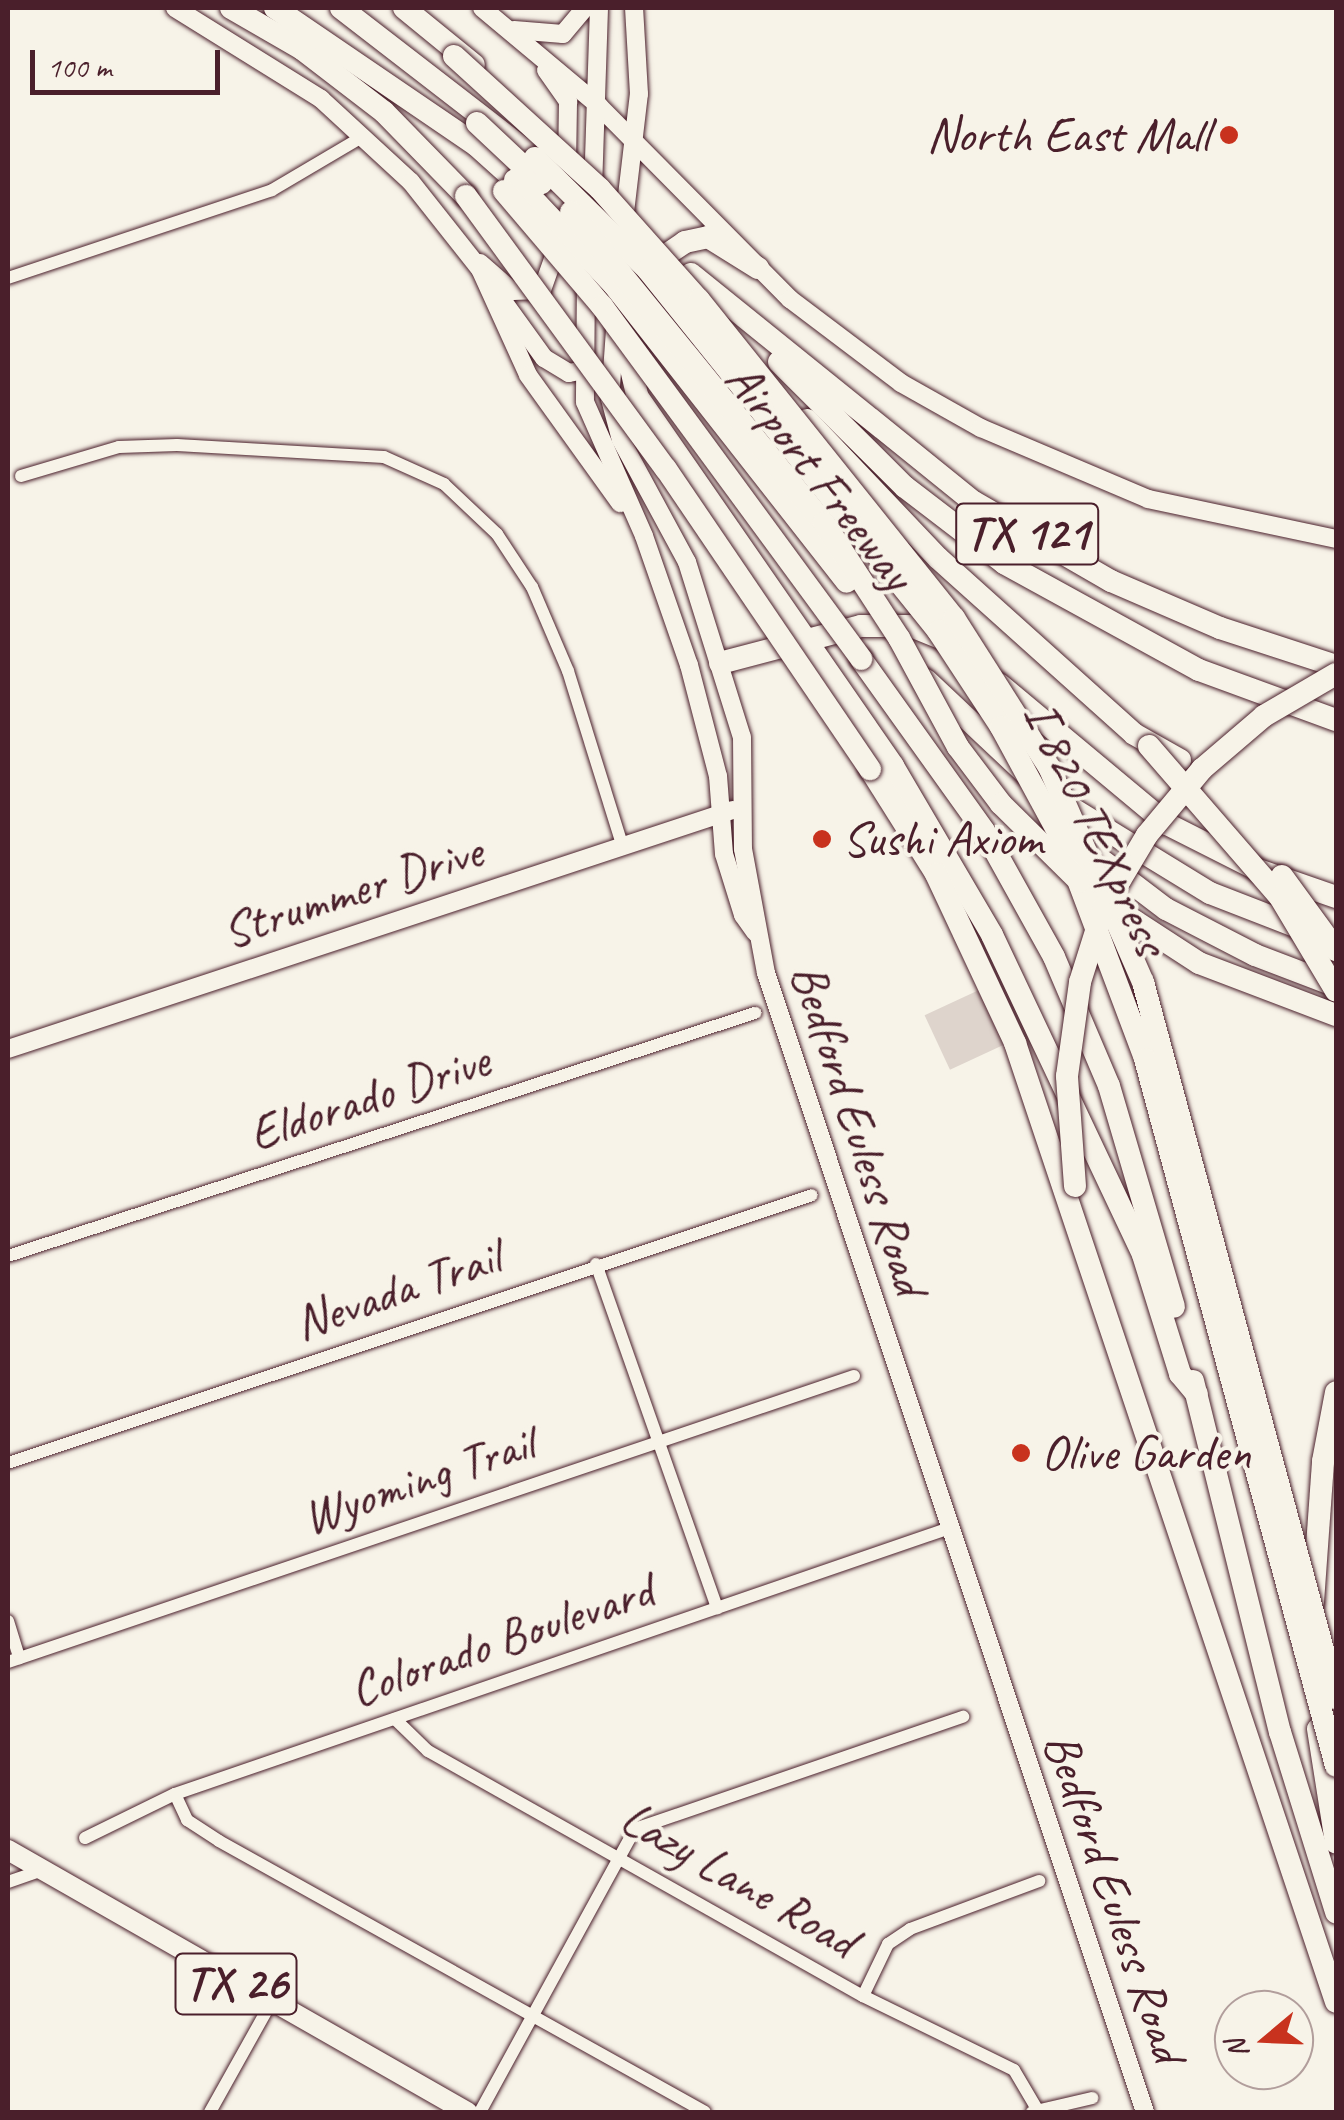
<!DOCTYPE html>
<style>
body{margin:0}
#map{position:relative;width:1344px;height:2120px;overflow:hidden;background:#f7f3e8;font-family:Caveat,sans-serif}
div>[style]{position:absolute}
.green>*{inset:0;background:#ded4cc;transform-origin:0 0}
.roads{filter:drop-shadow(0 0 2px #4a1f2b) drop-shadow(0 0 2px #4a1f2b)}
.minor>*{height:12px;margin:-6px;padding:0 6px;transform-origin:6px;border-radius:6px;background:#f7f3e8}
.secondary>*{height:18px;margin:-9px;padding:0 9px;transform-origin:9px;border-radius:9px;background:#f7f3e8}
.primary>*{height:20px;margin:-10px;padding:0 10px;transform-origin:10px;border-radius:10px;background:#f7f3e8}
.motorway>*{height:22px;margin:-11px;padding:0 11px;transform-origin:11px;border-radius:11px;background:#f7f3e8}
.bridges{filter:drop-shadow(0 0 2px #4a1f2b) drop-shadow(0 0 2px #4a1f2b)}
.motorway-bridge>*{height:22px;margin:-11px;padding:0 11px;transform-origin:11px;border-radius:11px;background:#f7f3e8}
.dots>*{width:28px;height:28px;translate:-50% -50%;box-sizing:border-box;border:5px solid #f7f3e8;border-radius:50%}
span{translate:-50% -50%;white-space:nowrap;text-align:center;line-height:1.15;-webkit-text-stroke:8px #f7f3e8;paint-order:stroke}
.shield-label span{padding:2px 8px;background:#f7f3e8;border:2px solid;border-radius:8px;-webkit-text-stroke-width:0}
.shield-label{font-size:48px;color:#4a1f2b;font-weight:700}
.poi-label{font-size:50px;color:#4a1f2b}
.right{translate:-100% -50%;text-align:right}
.left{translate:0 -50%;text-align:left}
.street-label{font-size:50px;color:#4a1f2b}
.frame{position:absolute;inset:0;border:10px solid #4a1f2b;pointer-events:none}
.north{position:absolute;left:1214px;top:1990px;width:100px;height:100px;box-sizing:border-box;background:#f7f3e8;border:2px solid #b29e9c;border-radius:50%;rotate:251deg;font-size:28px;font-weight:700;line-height:40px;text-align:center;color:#4a1f2b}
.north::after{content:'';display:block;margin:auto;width:35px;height:45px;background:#c8321e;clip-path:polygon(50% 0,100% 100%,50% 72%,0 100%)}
.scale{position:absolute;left:30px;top:50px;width:190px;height:45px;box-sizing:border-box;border:5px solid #4a1f2b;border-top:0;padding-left:12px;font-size:30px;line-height:35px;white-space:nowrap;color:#4a1f2b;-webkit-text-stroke:8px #f7f3e8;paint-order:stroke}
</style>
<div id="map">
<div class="green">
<div style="left:979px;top:990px;width:60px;height:60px;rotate:65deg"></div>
</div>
<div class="roads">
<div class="minor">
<div style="left:8px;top:278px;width:278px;rotate:-18.4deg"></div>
<div style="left:272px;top:190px;width:104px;rotate:-30.5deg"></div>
<div style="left:21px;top:476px;width:102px;rotate:-16.5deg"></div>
<div style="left:119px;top:447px;width:58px;rotate:-2deg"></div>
<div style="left:177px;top:445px;width:207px;rotate:3.3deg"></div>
<div style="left:384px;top:457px;width:66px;rotate:24.2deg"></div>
<div style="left:444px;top:484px;width:73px;rotate:43.3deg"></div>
<div style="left:497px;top:534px;width:64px;rotate:56.6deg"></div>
<div style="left:532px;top:587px;width:91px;rotate:66.8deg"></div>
<div style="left:568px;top:671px;width:181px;rotate:72.7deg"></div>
<div style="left:8px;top:1256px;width:786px;rotate:-18.02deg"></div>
<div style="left:596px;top:1264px;width:365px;rotate:70.6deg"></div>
<div style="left:8px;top:1463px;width:847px;rotate:-18.43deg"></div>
<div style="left:8px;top:1621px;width:39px;rotate:73deg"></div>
<div style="left:8px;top:1662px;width:893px;rotate:-18.68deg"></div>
<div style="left:395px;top:1719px;width:46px;rotate:44.1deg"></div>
<div style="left:428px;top:1751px;width:499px;rotate:29.4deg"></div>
<div style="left:863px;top:1996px;width:168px;rotate:26.1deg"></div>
<div style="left:1014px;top:2070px;width:45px;rotate:59.5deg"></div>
<div style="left:175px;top:1794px;width:29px;rotate:65deg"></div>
<div style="left:187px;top:1820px;width:38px;rotate:33deg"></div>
<div style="left:219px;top:1841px;width:556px;rotate:29.14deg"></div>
<div style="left:85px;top:1838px;width:100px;rotate:-26.1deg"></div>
<div style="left:175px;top:1794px;width:816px;rotate:-18.95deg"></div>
<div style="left:8px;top:1882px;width:34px;rotate:-19deg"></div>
<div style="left:863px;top:1996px;width:58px;rotate:-64.3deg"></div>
<div style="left:888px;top:1944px;width:27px;rotate:-34deg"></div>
<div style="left:910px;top:1929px;width:138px;rotate:-20.4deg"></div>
<div style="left:210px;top:2112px;width:125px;rotate:-60.8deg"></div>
<div style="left:480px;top:2112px;width:323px;rotate:-61.3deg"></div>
<div style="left:635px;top:1829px;width:347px;rotate:-18.9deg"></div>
<div style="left:1032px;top:2112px;width:62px;rotate:-13.1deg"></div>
</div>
<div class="secondary">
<div style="left:175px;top:8px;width:172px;rotate:31.9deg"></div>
<div style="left:321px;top:99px;width:122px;rotate:42.7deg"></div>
<div style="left:411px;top:182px;width:111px;rotate:51.6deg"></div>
<div style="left:480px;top:269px;width:116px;rotate:65.6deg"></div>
<div style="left:528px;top:375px;width:158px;rotate:54.3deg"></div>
<div style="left:482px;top:8px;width:153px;rotate:39.9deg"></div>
<div style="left:599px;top:106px;width:272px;rotate:45.3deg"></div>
<div style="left:790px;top:299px;width:139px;rotate:37.1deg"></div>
<div style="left:901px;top:383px;width:92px;rotate:29.4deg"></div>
<div style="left:981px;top:428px;width:181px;rotate:23deg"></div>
<div style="left:1148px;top:499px;width:192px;rotate:12deg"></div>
<div style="left:514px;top:30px;width:49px;rotate:4.7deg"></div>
<div style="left:563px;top:34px;width:34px;rotate:-50deg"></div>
<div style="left:546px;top:70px;width:39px;rotate:55deg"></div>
<div style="left:568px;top:102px;width:65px;rotate:90.9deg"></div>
<div style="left:593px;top:189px;width:181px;rotate:-88.1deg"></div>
<div style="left:624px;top:221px;width:128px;rotate:-83.3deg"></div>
<div style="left:639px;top:94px;width:86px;rotate:-93.3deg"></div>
<div style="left:480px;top:263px;width:43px;rotate:41.2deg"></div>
<div style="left:512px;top:291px;width:30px;rotate:-2deg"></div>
<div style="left:542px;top:290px;width:51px;rotate:-70.5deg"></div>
<div style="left:586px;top:280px;width:122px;rotate:90.5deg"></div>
<div style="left:585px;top:402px;width:146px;rotate:66.2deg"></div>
<div style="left:644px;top:536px;width:137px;rotate:70.8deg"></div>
<div style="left:689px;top:665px;width:115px;rotate:75.4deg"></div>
<div style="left:718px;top:776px;width:78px;rotate:85.6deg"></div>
<div style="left:724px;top:854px;width:64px;rotate:72.7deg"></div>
<div style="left:743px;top:915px;width:21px;rotate:55deg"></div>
<div style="left:495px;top:290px;width:84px;rotate:54.2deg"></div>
<div style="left:544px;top:358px;width:29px;rotate:31deg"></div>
<div style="left:569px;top:373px;width:20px;rotate:-11deg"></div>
<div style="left:616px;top:316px;width:83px;rotate:94.1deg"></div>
<div style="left:610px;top:399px;width:42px;rotate:75deg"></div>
<div style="left:621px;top:440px;width:139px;rotate:61.6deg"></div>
<div style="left:687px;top:562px;width:183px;rotate:72.6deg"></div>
<div style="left:742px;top:737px;width:112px;rotate:89.5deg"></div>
<div style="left:743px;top:849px;width:126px;rotate:79.5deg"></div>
<div style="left:766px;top:973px;width:1200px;rotate:71.6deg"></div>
<div style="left:8px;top:1049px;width:763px;rotate:-18.25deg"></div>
</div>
<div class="primary">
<div style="left:8px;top:1850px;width:529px;rotate:29.72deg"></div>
</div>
<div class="motorway">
<div style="left:231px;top:8px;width:82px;rotate:30deg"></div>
<div style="left:302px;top:49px;width:103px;rotate:37.5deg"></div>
<div style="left:384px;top:112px;width:117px;rotate:45.7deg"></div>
<div style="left:275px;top:8px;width:243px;rotate:34.3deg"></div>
<div style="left:476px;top:145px;width:52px;rotate:41.9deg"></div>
<div style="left:341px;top:8px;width:245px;rotate:37.7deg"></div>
<div style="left:404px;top:8px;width:90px;rotate:39.2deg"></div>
<div style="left:691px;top:274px;width:363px;rotate:38.9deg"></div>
<div style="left:974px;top:502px;width:158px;rotate:30deg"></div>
<div style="left:1111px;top:581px;width:119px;rotate:23.3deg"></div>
<div style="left:1220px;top:628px;width:122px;rotate:18.1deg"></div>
<div style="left:658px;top:279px;width:25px;rotate:-72deg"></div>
<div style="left:666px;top:255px;width:23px;rotate:-34deg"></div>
<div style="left:685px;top:242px;width:24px;rotate:-12deg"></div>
<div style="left:708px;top:237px;width:59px;rotate:31.8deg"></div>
<div style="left:637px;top:337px;width:24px;rotate:109deg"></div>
<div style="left:629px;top:360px;width:37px;rotate:77deg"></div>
<div style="left:637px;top:396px;width:450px;rotate:55.3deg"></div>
<div style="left:893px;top:766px;width:196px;rotate:59.6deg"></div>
<div style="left:992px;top:935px;width:354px;rotate:64.7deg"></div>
<div style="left:1143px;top:1255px;width:125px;rotate:72.7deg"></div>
<div style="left:1180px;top:1374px;width:26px;rotate:50deg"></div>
<div style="left:779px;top:362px;width:177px;rotate:44.8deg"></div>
<div style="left:905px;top:487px;width:125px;rotate:37.5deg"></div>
<div style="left:1004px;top:563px;width:222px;rotate:28.8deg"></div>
<div style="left:1199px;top:670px;width:146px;rotate:20.1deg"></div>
<div style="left:807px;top:420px;width:190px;rotate:46.5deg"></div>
<div style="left:938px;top:558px;width:263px;rotate:41.9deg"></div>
<div style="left:1134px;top:734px;width:53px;rotate:29.5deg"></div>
<div style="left:861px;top:659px;width:211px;rotate:54.4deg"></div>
<div style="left:984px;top:831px;width:144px;rotate:60.9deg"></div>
<div style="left:1054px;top:957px;width:140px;rotate:66.9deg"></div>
<div style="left:1109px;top:1086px;width:230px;rotate:73.6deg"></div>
<div style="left:720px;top:663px;width:146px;rotate:-14.7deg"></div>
<div style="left:861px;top:626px;width:50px"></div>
<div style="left:911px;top:626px;width:40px;rotate:22deg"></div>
<div style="left:926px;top:680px;width:137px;rotate:43.2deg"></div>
<div style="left:999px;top:684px;width:219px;rotate:39.8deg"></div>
<div style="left:1167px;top:824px;width:102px;rotate:26.8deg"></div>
<div style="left:1258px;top:870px;width:83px;rotate:19.1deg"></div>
<div style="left:870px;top:769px;width:124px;rotate:57.8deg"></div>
<div style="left:936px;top:874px;width:187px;rotate:64.9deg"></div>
<div style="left:1015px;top:1043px;width:1011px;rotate:71.49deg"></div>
<div style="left:1063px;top:803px;width:172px;rotate:31.5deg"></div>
<div style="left:1210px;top:893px;width:105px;rotate:21.2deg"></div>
<div style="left:1079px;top:843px;width:109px;rotate:37.2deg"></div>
<div style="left:1166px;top:909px;width:100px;rotate:27.3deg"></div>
<div style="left:1255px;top:955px;width:87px;rotate:20.9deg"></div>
<div style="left:1193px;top:1381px;width:362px;rotate:76.1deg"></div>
<div style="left:1280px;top:1732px;width:189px;rotate:72.7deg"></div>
<div style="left:1313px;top:1602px;width:141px;rotate:-85.9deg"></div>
<div style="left:1323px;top:1461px;width:70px;rotate:-79.3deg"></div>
<div style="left:1318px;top:1729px;width:115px;rotate:81deg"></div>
</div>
</div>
<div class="bridges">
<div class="motorway-bridge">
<div style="left:454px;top:56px;width:197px;rotate:42.3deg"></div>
<div style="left:600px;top:189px;width:149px;rotate:48.3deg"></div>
<div style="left:699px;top:300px;width:408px;rotate:51.3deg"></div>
<div style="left:954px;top:618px;width:177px;rotate:57.5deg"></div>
<div style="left:1049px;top:767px;width:235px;rotate:66.4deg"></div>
<div style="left:1143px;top:982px;width:742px;rotate:74.91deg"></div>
<div style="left:477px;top:123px;width:88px;rotate:43.2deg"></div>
<div style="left:535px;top:158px;width:159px;rotate:44.7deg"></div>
<div style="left:648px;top:270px;width:463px;rotate:51.2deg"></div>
<div style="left:938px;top:631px;width:115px;rotate:56.7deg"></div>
<div style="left:1001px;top:727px;width:132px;rotate:61.5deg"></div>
<div style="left:1064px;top:843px;width:231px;rotate:69.4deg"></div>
<div style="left:1145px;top:1059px;width:732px;rotate:74.88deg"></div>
<div style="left:515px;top:180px;width:144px;rotate:46.7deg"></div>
<div style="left:614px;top:285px;width:377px;rotate:51.9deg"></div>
<div style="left:504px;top:191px;width:151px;rotate:49.6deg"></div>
<div style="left:602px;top:306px;width:438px;rotate:53.7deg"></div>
<div style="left:466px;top:196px;width:338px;rotate:53.8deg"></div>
<div style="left:666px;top:469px;width:363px;rotate:55.8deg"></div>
<div style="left:571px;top:212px;width:401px;rotate:50.9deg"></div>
<div style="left:824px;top:523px;width:137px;rotate:56.9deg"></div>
<div style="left:899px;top:638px;width:124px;rotate:61.6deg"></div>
<div style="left:958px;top:747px;width:71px;rotate:53deg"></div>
<div style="left:1001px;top:804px;width:110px;rotate:44.6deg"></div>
<div style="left:1149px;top:746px;width:200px;rotate:49.1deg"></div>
<div style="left:1280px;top:897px;width:109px;rotate:59.2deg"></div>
<div style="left:1282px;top:876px;width:92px;rotate:53.9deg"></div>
<div style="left:1116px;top:909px;width:99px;rotate:33deg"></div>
<div style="left:1199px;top:963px;width:147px;rotate:20.8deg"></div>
<div style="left:1075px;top:1186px;width:110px;rotate:-94.2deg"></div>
<div style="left:1067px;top:1076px;width:95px;rotate:-82.1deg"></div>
<div style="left:1080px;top:982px;width:77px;rotate:-72.5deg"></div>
<div style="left:1103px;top:909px;width:86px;rotate:-59.3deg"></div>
<div style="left:1147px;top:835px;width:86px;rotate:-50.2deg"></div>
<div style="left:1202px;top:769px;width:82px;rotate:-40.5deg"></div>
<div style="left:1264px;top:716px;width:83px;rotate:-30.3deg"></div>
</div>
</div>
<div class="dots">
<div style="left:1229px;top:135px;background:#c8321e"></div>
<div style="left:822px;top:839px;background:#c8321e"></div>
<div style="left:1021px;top:1453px;background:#c8321e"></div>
</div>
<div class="shield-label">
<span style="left:1027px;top:534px">TX 121</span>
<span style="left:236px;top:1984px">TX 26</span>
</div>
<div class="poi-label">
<span class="right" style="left:1209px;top:135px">North East Mall</span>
<span class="left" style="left:842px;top:839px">Sushi Axiom</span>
<span class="left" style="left:1041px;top:1453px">Olive Garden</span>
</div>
<div class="street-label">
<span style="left:820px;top:476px;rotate:52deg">Airport Freeway</span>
<span style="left:1096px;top:828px;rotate:65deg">I 820 TEXpress</span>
<span style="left:352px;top:891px;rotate:-18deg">Strummer Drive</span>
<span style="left:369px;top:1097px;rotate:-18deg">Eldorado Drive</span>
<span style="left:859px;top:1129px;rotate:72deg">Bedford Euless Road</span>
<span style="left:397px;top:1290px;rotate:-19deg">Nevada Trail</span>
<span style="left:418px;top:1480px;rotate:-19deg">Wyoming Trail</span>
<span style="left:501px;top:1640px;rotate:-19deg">Colorado Boulevard</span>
<span style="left:739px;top:1879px;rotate:30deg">Lazy Lane Road</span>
<span style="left:1115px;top:1897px;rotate:71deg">Bedford Euless Road</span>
</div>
<div class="frame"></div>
<div class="north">N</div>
<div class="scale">100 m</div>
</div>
